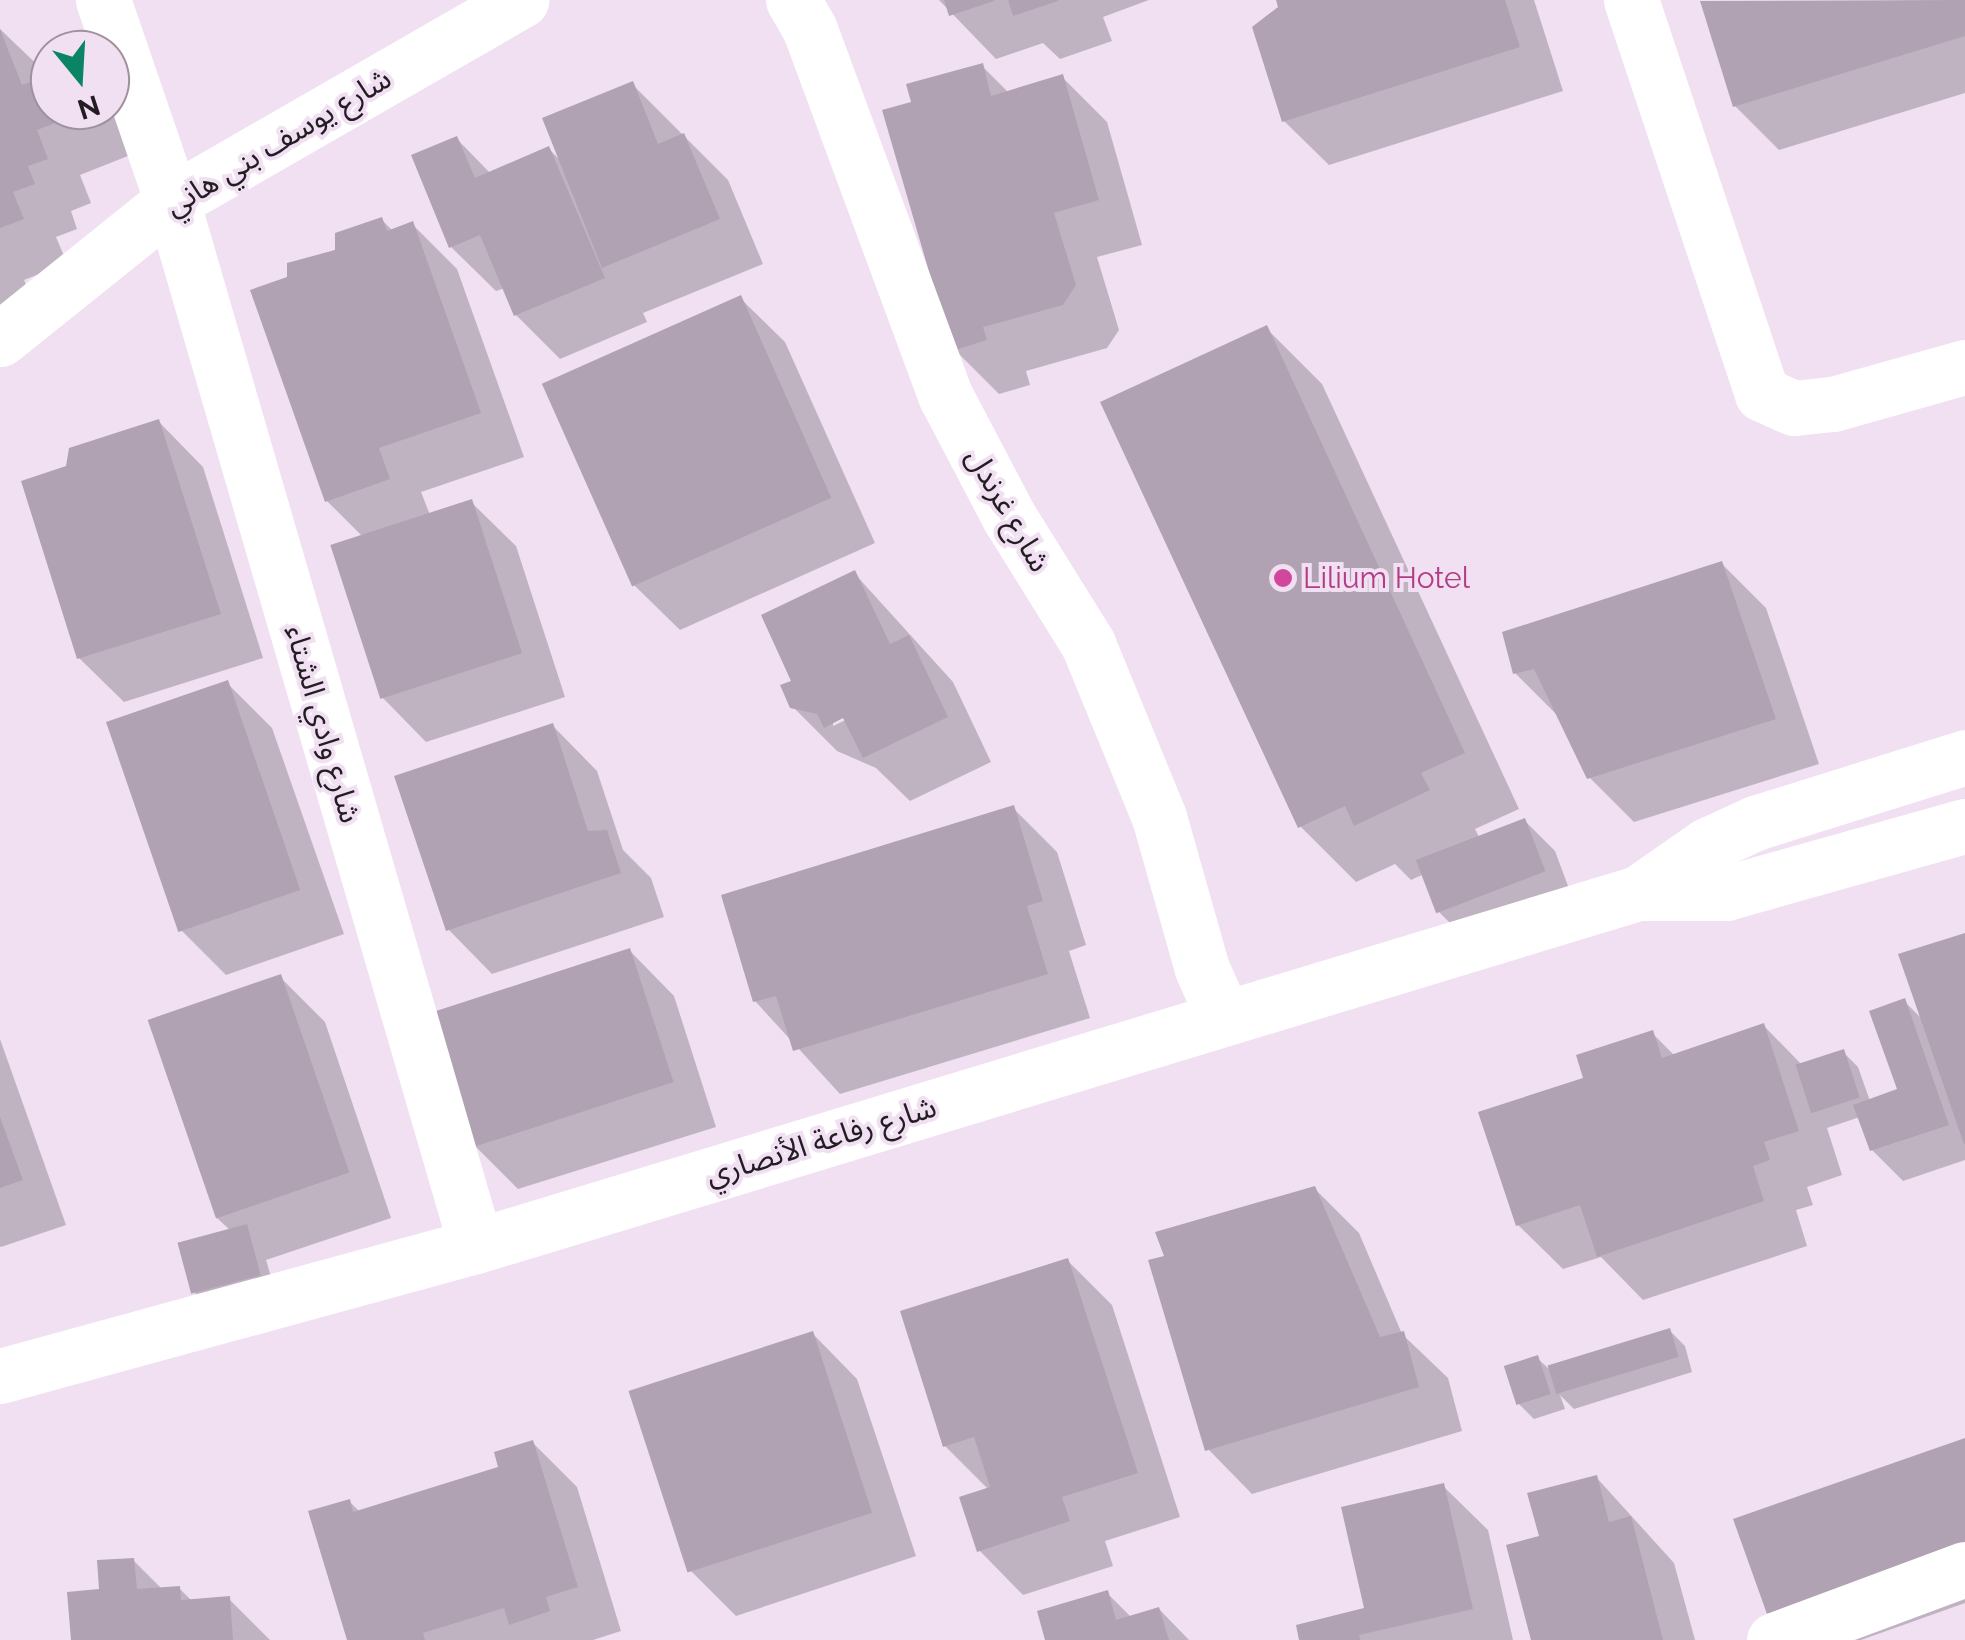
<!DOCTYPE html>
<meta charset="utf-8">
<style>
body{margin:0}
#map{position:relative;width:1965px;height:1640px;overflow:hidden;background:#f0e0f2;font-family:Raleway,"Noto Sans Arabic",sans-serif}
div>[style]{position:absolute}
.shadow>*{inset:0;background:#0003}
.building>*{inset:0;background:#b0a2b2;transform-origin:0 0}
.minor>*{height:55px;margin:-27.5px;padding:0 27.5px;transform-origin:27.5px;border-radius:27.5px;background:#fff}
.tertiary>*{height:55px;margin:-27.5px;padding:0 27.5px;transform-origin:27.5px;border-radius:27.5px;background:#fff}
.dots>*{width:28px;height:28px;translate:-50% -50%;box-sizing:border-box;border:5px solid #f0e0f2;border-radius:50%}
span{translate:-50% -50%;white-space:nowrap;text-align:center;line-height:1.15;-webkit-text-stroke:8px #f0e0f2;paint-order:stroke}
.street-label{font-size:30px;color:#231d23}
.hotel-label{font-size:30px;color:#b23c85}
.left{translate:0 -50%;text-align:left}
.north{position:absolute;left:30px;top:30px;width:100px;height:100px;box-sizing:border-box;background:#f0e0f2;border:2px solid #9e929f;border-radius:50%;rotate:162deg;font-size:28px;font-weight:700;line-height:40px;text-align:center;color:#231d23}
.north::after{content:'';display:block;margin:auto;width:35px;height:45px;background:#0a8465;clip-path:polygon(50% 0,100% 100%,50% 72%,0 100%)}
</style>
<div id="map">
<div class="shadow">
<div style="clip-path:polygon(939px 0,1149px 0,1103px 17px,1112px 41px,1060px 59px,1043px 43px,996px 59px)"></div>
<div style="clip-path:polygon(1278px 0,1534px 0,1563px 91px,1329px 165px,1284px 121px)"></div>
<div style="clip-path:polygon(1965px 0,1965px 93px,1779px 150px,1735px 106px,1703px 3px)"></div>
<div style="clip-path:polygon(0 29px,50px 77px,50px 110px,110px 110px,110px 85px,148px 148px,80px 175px,91px 203px,71px 211px,77px 229px,56px 237px,67px 263px,24px 280px,35px 307px,0 321px)"></div>
<div style="clip-path:polygon(982px 66px,1009px 93px,1062px 77px,1107px 122px,1142px 245px,1097px 257px,1119px 330px,1107px 348px,1026px 371px,1030px 385px,999px 394px,954px 349px,914px 103px)"></div>
<div style="clip-path:polygon(632px 84px,728px 180px,763px 264px,643px 313px,647px 322px,560px 359px,516px 315px,505px 288px,496px 291px,451px 247px,457px 139px,491px 174px,549px 149px,562px 162px)"></div>
<div style="clip-path:polygon(382px 220px,393px 231px,412px 224px,457px 269px,524px 457px,421px 492px,430px 515px,471px 502px,516px 546px,565px 697px,426px 742px,382px 697px,363px 537px,327px 501px,290px 278px)"></div>
<div style="clip-path:polygon(740px 298px,785px 342px,875px 543px,680px 630px,635px 586px,545px 385px)"></div>
<div style="clip-path:polygon(1266px 328px,1322px 384px,1519px 809px,1475px 829px,1479px 837px,1525px 821px,1555px 851px,1574px 902px,1467px 940px,1436px 909px,1424px 874px,1411px 880px,1395px 864px,1356px 882px,1301px 827px)"></div>
<div style="clip-path:polygon(159px 422px,203px 467px,263px 658px,124px 702px,79px 658px,68px 468px)"></div>
<div style="clip-path:polygon(1721px 563px,1766px 608px,1819px 764px,1634px 822px,1589px 777px,1560px 718px,1515px 673px)"></div>
<div style="clip-path:polygon(evenodd,854px 573px,953px 682px,991px 762px,910px 801px,876px 768px,837px 751px,792px 706px,795px 682px,854px 573px,853px 710px,856px 715px,833px 726px,833px 721px,853px 710px)"></div>
<div style="clip-path:polygon(227px 683px,272px 728px,344px 934px,226px 975px,181px 930px)"></div>
<div style="clip-path:polygon(553px 726px,597px 771px,623px 850px,651px 878px,664px 917px,492px 974px,448px 929px)"></div>
<div style="clip-path:polygon(1013px 808px,1057px 852px,1086px 945px,1069px 951px,1090px 1018px,840px 1094px,755px 1001px)"></div>
<div style="clip-path:polygon(1965px 935px,1965px 1160px,1903px 1181px,1872px 1150px,1860px 1117px,1827px 1128px,1842px 1175px,1807px 1187px,1813px 1205px,1796px 1210px,1807px 1246px,1643px 1300px,1601px 1257px,1563px 1269px,1518px 1225px,1586px 1079px,1652px 1033px,1675px 1056px,1764px 1026px,1803px 1066px,1843px 1052px,1858px 1067px,1870px 1101px,1900px 1091px,1904px 1001px,1924px 1021px)"></div>
<div style="clip-path:polygon(630px 951px,674px 996px,716px 1127px,518px 1189px,473px 1144px)"></div>
<div style="clip-path:polygon(280px 977px,325px 1022px,391px 1218px,266px 1260px,275px 1290px,195px 1294px,231px 1231px,216px 1217px)"></div>
<div style="clip-path:polygon(0 1039px,66px 1225px,1px 1247px,0 1246px)"></div>
<div style="clip-path:polygon(1315px 1189px,1359px 1233px,1402px 1334px,1448px 1378px,1462px 1431px,1252px 1494px,1208px 1449px)"></div>
<div style="clip-path:polygon(1067px 1260px,1112px 1305px,1180px 1517px,1105px 1541px,1113px 1566px,1023px 1595px,979px 1550px,989px 1490px,945px 1446px)"></div>
<div style="clip-path:polygon(1670px 1331px,1685px 1346px,1692px 1372px,1574px 1409px,1560px 1395px,1565px 1409px,1534px 1419px,1519px 1404px,1537px 1358px,1549px 1369px)"></div>
<div style="clip-path:polygon(813px 1334px,857px 1379px,916px 1556px,736px 1616px,691px 1571px)"></div>
<div style="clip-path:polygon(1965px 1441px,1965px 1603px,1861px 1640px,1797px 1640px)"></div>
<div style="clip-path:polygon(533px 1443px,577px 1487px,621px 1631px,593px 1640px,350px 1640px,349px 1501px,360px 1512px,501px 1469px)"></div>
<div style="clip-path:polygon(1596px 1477px,1674px 1563px,1695px 1640px,1533px 1640px,1542px 1537px)"></div>
<div style="clip-path:polygon(1443px 1486px,1488px 1530px,1513px 1640px,1302px 1640px,1366px 1610px)"></div>
<div style="clip-path:polygon(133px 1560px,163px 1590px,179px 1588px,193px 1602px,229px 1599px,270px 1640px,73px 1640px,102px 1591px)"></div>
<div style="clip-path:polygon(1107px 1593px,1132px 1618px,1159px 1609px,1189px 1640px,1048px 1640px)"></div>
</div>
<div class="building">
<div style="clip-path:polygon(944px 0,994px 0,994px 1px,949px 16px)"></div>
<div style="clip-path:polygon(1008px 0,1058px 0,1058px 1px,1013px 16px)"></div>
<div style="clip-path:polygon(1276px 0,1505px 0,1520px 47px,1282px 122px,1252px 27px,1278px 7px)"></div>
<div style="clip-path:polygon(1965px 0,1965px 36px,1733px 107px,1700px 1px)"></div>
<div style="clip-path:polygon(0 29px,22px 85px,50px 74px,50px 110px,88px 110px,37px 130px,48px 159px,28px 166px,35px 184px,13px 192px,24px 219px,0 228px)"></div>
<div style="clip-path:polygon(983px 63px,991px 96px,1063px 74px,1099px 200px,1054px 213px,1076px 285px,1063px 305px,983px 327px,987px 340px,952px 351px,882px 110px,911px 102px,906px 84px)"></div>
<div style="clip-path:polygon(633px 81px,658px 144px,684px 133px,720px 219px,602px 268px,542px 118px)"></div>
<div style="clip-path:polygon(457px 136px,475px 178px,549px 146px,605px 278px,514px 316px,480px 235px,449px 248px,411px 155px)"></div>
<div style="clip-path:polygon(382px 217px,387px 231px,413px 221px,481px 413px,379px 448px,390px 479px,325px 502px,250px 290px,287px 277px,287px 263px,335px 250px,335px 233px)"></div>
<div style="left:741px;top:295px;width:222px;height:218px;rotate:66deg"></div>
<div style="clip-path:polygon(1267px 325px,1465px 753px,1421px 773px,1430px 790px,1354px 826px,1345px 806px,1298px 828px,1100px 402px)"></div>
<div style="clip-path:polygon(159px 419px,221px 614px,77px 659px,21px 481px,66px 466px,69px 448px)"></div>
<div style="left:472px;top:499px;width:162px;height:149px;rotate:72deg"></div>
<div style="clip-path:polygon(1722px 561px,1776px 719px,1587px 779px,1534px 669px,1513px 674px,1502px 632px)"></div>
<div style="clip-path:polygon(855px 570px,890px 644px,909px 635px,948px 717px,863px 758px,843px 718px,824px 728px,817px 714px,790px 708px,780px 685px,791px 681px,761px 615px)"></div>
<div style="left:228px;top:680px;width:222px;height:129px;rotate:71deg"></div>
<div style="clip-path:polygon(553px 723px,588px 831px,607px 830px,621px 873px,446px 931px,394px 776px)"></div>
<div style="clip-path:polygon(1014px 805px,1043px 901px,1027px 906px,1048px 974px,793px 1051px,776px 996px,753px 1002px,721px 895px)"></div>
<div style="left:1525px;top:818px;width:57px;height:117px;rotate:69deg"></div>
<div style="clip-path:polygon(1965px 933px,1965px 1144px,1964px 1144px,1898px 954px)"></div>
<div style="left:630px;top:948px;width:141px;height:212px;rotate:72deg"></div>
<div style="left:281px;top:974px;width:210px;height:141px;rotate:71deg"></div>
<div style="clip-path:polygon(1905px 998px,1949px 1125px,1870px 1151px,1853px 1105px,1897px 1089px,1869px 1011px)"></div>
<div style="clip-path:polygon(1764px 1023px,1799px 1131px,1764px 1142px,1770px 1160px,1753px 1166px,1764px 1201px,1597px 1257px,1580px 1205px,1516px 1226px,1478px 1112px,1583px 1078px,1576px 1055px,1653px 1030px,1662px 1058px)"></div>
<div style="left:1844px;top:1049px;width:51px;height:51px;rotate:72deg"></div>
<div style="clip-path:polygon(0 1117px,23px 1180px,0 1188px)"></div>
<div style="clip-path:polygon(1315px 1186px,1380px 1337px,1404px 1331px,1419px 1387px,1205px 1451px,1148px 1260px,1164px 1256px,1155px 1232px)"></div>
<div style="left:247px;top:1224px;width:53px;height:72px;rotate:75deg"></div>
<div style="clip-path:polygon(1068px 1258px,1138px 1473px,1062px 1497px,1070px 1521px,977px 1552px,959px 1497px,990px 1487px,974px 1437px,943px 1447px,900px 1311px)"></div>
<div style="left:1670px;top:1328px;width:30px;height:128px;rotate:73deg"></div>
<div style="left:813px;top:1331px;width:191px;height:194px;rotate:72deg"></div>
<div style="left:1538px;top:1355px;width:41px;height:36px;rotate:72deg"></div>
<div style="clip-path:polygon(1965px 1438px,1965px 1544px,1767px 1614px,1733px 1519px)"></div>
<div style="clip-path:polygon(533px 1440px,578px 1587px,546px 1597px,550px 1611px,509px 1625px,504px 1608px,423px 1633px,425px 1640px,347px 1640px,308px 1511px,350px 1499px,353px 1512px,498px 1467px,494px 1452px)"></div>
<div style="clip-path:polygon(1597px 1475px,1609px 1522px,1631px 1516px,1663px 1640px,1531px 1640px,1506px 1545px,1539px 1536px,1527px 1493px)"></div>
<div style="clip-path:polygon(1444px 1483px,1473px 1609px,1359px 1635px,1360px 1640px,1299px 1640px,1296px 1625px,1364px 1608px,1341px 1507px)"></div>
<div style="clip-path:polygon(134px 1558px,137px 1589px,180px 1586px,181px 1600px,230px 1596px,233px 1640px,71px 1640px,67px 1592px,99px 1589px,97px 1560px)"></div>
<div style="clip-path:polygon(1108px 1590px,1116px 1620px,1159px 1607px,1169px 1640px,1045px 1640px,1037px 1611px)"></div>
</div>
<div class="minor">
<div style="left:103px;top:0;width:213px;rotate:71.1deg"></div>
<div style="left:172px;top:201px;width:1088px;rotate:73.78deg"></div>
<div style="left:793px;top:0;width:34px;rotate:60deg"></div>
<div style="left:810px;top:30px;width:391px;rotate:69.7deg"></div>
<div style="left:946px;top:397px;width:136px;rotate:62.3deg"></div>
<div style="left:1009px;top:517px;width:150px;rotate:58.1deg"></div>
<div style="left:1088px;top:644px;width:187px;rotate:67.7deg"></div>
<div style="left:1159px;top:817px;width:158px;rotate:74.2deg"></div>
<div style="left:1202px;top:969px;width:54px;rotate:65.8deg"></div>
<div style="left:1631px;top:0;width:415px;rotate:71.6deg"></div>
<div style="left:1762px;top:394px;width:35px;rotate:24deg"></div>
<div style="left:1794px;top:408px;width:39px;rotate:-6deg"></div>
<div style="left:1833px;top:404px;width:137px;rotate:-15.7deg"></div>
<div style="left:0;top:339px;width:221px;rotate:-38.7deg"></div>
<div style="left:172px;top:201px;width:403px;rotate:-29.9deg"></div>
<div style="left:1774px;top:1640px;width:204px;rotate:-20.4deg"></div>
</div>
<div class="tertiary">
<div style="left:1638px;top:893px;width:84px;rotate:-34.8deg"></div>
<div style="left:1707px;top:845px;width:53px;rotate:-24.6deg"></div>
<div style="left:1755px;top:823px;width:220px;rotate:-17.4deg"></div>
<div style="left:0;top:1376px;width:493px;rotate:-15.3deg"></div>
<div style="left:476px;top:1246px;width:1214px;rotate:-16.9deg"></div>
<div style="left:1638px;top:893px;width:88px"></div>
<div style="left:1726px;top:893px;width:248px;rotate:-15.7deg"></div>
</div>
<div class="dots">
<div style="left:1283px;top:578px;background:#d1479c"></div>
</div>
<div class="street-label">
<span style="left:278px;top:142px;rotate:-31deg">شارع يوسف بني هاني</span>
<span style="left:1008px;top:510px;rotate:60deg">شارع غرندل</span>
<span style="left:323px;top:724px;rotate:74deg">شارع وادي الشتاء</span>
<span style="left:821px;top:1141px;rotate:-17deg">شارع رفاعة الأنصاري</span>
</div>
<div class="hotel-label">
<span class="left" style="left:1303px;top:578px">Lilium Hotel</span>
</div>
<div class="north">N</div>
</div>
